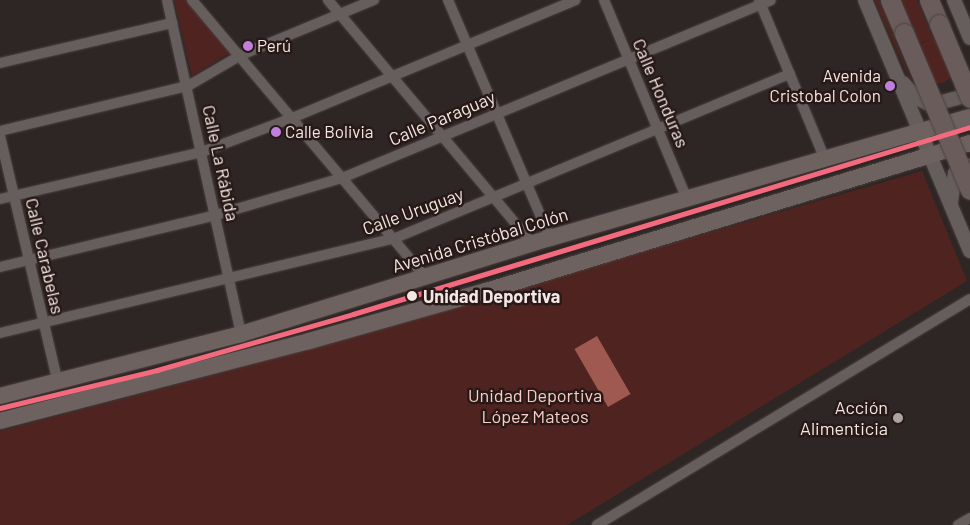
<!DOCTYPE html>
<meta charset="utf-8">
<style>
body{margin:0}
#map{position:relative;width:970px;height:525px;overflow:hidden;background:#2e2624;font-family:Barlow,sans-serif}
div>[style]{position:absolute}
.green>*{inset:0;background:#4f2420}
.water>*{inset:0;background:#9f5951;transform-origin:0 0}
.roads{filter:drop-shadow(0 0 1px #4a4241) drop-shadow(0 0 1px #4a4241)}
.street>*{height:10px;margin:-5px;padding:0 5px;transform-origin:5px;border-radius:5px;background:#655e5d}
.secondary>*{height:14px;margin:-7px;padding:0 7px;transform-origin:7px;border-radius:7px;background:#655e5d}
.primary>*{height:16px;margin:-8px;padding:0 8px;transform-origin:8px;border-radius:8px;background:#6e6260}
.highway>*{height:19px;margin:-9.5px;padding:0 9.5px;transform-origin:9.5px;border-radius:9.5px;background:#6a5c5a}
.bridges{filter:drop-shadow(0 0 1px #4a4241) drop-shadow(0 0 1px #4a4241)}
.highway-bridge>*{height:19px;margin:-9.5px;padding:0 9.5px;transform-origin:9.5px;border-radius:9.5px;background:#6a5c5a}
.rail-1>*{height:5px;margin:-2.5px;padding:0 2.5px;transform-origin:2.5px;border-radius:2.5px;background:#f36a7e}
.dots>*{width:14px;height:14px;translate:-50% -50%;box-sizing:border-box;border:2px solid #281917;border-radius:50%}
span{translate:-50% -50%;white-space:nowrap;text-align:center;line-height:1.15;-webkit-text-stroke:5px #281917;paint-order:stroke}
.bus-label{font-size:17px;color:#f2e7e5}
.left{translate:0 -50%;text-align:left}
.right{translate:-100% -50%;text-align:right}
.street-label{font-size:18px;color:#f2e7e5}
.stop-label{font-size:18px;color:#f2e7e5;font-weight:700}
.park-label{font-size:18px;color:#f9ccc5}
.poi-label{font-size:18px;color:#f2e7e5}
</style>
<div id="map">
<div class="green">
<div style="clip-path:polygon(174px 0,186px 0,231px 52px,192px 76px)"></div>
<div style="clip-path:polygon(874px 0,879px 0,922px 107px)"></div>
<div style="clip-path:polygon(898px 0,917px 0,933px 38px,947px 33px,962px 69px,943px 83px,919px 86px,903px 51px,932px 39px,917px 44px)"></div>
<div style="clip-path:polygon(922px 171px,967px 281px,567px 525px,0 525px,0 431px,248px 366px)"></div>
</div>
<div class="water">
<div style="left:597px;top:336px;width:67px;height:26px;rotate:60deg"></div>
</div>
<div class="roads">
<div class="street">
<div style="left:167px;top:0;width:342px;rotate:77.5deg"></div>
<div style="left:192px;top:0;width:362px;rotate:49.9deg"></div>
<div style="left:328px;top:0;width:319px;rotate:50deg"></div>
<div style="left:448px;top:0;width:259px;rotate:66.8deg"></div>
<div style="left:604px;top:0;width:216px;rotate:67.4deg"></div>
<div style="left:759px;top:0;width:172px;rotate:67.5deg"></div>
<div style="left:0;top:63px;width:177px;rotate:-13.1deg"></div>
<div style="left:0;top:131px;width:193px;rotate:-13.5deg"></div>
<div style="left:188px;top:86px;width:61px;rotate:-30.3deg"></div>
<div style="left:241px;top:55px;width:144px;rotate:-22.5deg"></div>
<div style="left:0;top:136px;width:254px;rotate:76.8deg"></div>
<div style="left:0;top:199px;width:207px;rotate:-13.1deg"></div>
<div style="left:202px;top:152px;width:96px;rotate:-20.7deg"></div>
<div style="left:292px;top:118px;width:307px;rotate:-22.6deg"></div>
<div style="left:0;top:267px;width:222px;rotate:-13.5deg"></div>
<div style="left:216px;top:215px;width:131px;rotate:-16.4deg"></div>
<div style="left:342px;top:178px;width:464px;rotate:-22.5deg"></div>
<div style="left:0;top:333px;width:404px;rotate:-13.5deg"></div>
<div style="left:393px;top:239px;width:430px;rotate:-22.6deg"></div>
<div style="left:597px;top:525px;width:436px;rotate:-31.2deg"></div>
<div style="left:958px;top:525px;width:14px;rotate:-30deg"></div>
</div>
<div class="secondary">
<div style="left:865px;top:0;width:272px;rotate:67.3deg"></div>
<div style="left:954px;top:0;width:41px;rotate:67.2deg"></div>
<div style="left:903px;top:83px;width:21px;rotate:47deg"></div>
<div style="left:917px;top:98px;width:16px;rotate:27deg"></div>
<div style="left:931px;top:105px;width:35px;rotate:-15deg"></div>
<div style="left:965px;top:96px;width:8px;rotate:-50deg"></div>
<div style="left:951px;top:202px;width:29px;rotate:-82deg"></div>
<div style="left:955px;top:173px;width:16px;rotate:-27deg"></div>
</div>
<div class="primary">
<div style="left:0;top:396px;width:249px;rotate:-14.4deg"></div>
<div style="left:241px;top:334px;width:324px;rotate:-17.3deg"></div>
<div style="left:550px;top:238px;width:437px;rotate:-16.1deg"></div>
<div style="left:0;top:421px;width:319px;rotate:-14.5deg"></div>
<div style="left:309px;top:341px;width:184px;rotate:-15.8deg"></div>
<div style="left:486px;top:291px;width:506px;rotate:-17deg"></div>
</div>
<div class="highway">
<div style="left:890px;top:0;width:36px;rotate:67deg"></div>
<div style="left:929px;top:0;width:26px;rotate:67deg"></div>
</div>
</div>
<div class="bridges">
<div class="highway-bridge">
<div style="left:939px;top:24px;width:80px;rotate:67.3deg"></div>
<div style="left:904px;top:33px;width:170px;rotate:67.2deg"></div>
</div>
</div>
<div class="rail-1">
<div style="left:0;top:408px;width:162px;rotate:-13.6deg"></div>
<div style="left:157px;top:370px;width:204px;rotate:-15.9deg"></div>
<div style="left:353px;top:314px;width:645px;rotate:-16.86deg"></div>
</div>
<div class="dots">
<div style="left:248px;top:46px;background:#c07fdc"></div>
<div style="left:890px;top:86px;background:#c07fdc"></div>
<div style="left:276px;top:132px;background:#c07fdc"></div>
<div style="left:412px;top:296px;background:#f2e7e5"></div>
<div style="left:898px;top:418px;background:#ada3a1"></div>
</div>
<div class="bus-label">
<span class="left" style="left:257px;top:46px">Perú</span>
<span class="right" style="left:881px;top:86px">Avenida<br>Cristobal Colon</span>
<span class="left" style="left:285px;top:132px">Calle Bolivia</span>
</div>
<div class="street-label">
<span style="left:661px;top:93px;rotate:67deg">Calle Honduras</span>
<span style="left:442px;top:118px;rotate:-23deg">Calle Paraguay</span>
<span style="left:221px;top:163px;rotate:78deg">Calle La Rábida</span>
<span style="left:413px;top:211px;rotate:-20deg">Calle Uruguay</span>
<span style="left:480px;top:240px;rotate:-17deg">Avenida Cristóbal Colón</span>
<span style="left:45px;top:256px;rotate:77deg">Calle Carabelas</span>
</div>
<div class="stop-label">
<span class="left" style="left:423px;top:296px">Unidad Deportiva</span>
</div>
<div class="park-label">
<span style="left:535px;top:406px">Unidad Deportiva<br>López Mateos</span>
</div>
<div class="poi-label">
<span class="right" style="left:888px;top:418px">Acción<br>Alimenticia</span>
</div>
</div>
